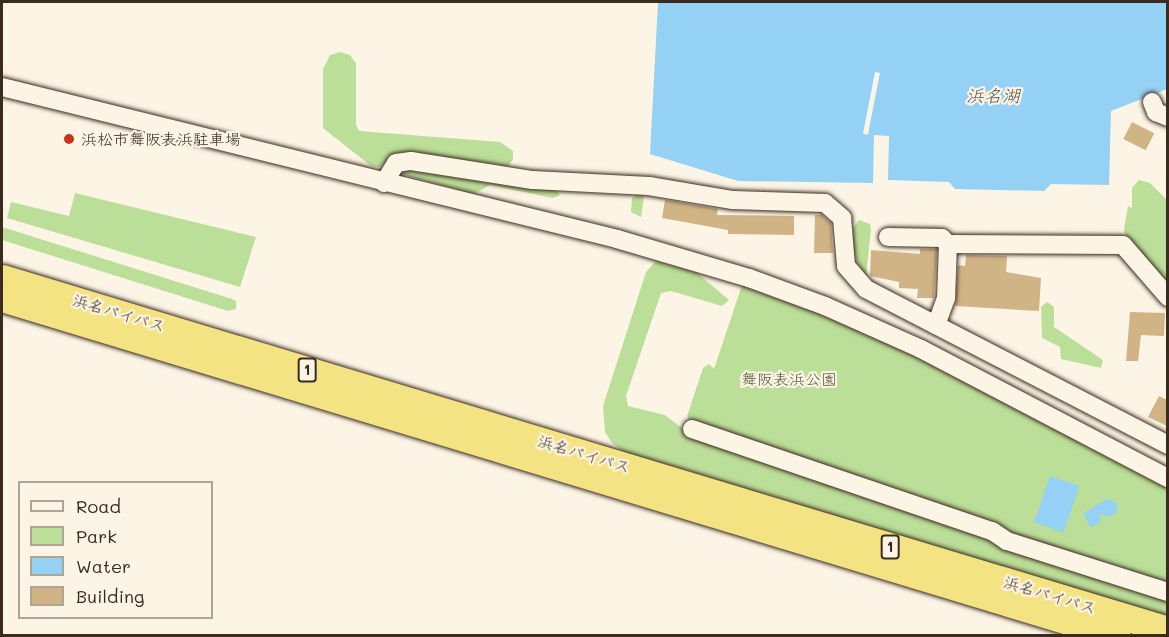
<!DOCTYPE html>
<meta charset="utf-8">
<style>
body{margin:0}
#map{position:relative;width:1169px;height:637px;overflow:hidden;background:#fcf5e5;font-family:Mali,"Klee One",sans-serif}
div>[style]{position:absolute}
.green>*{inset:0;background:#bbde98}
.water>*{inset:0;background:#95d0f5;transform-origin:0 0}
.pier>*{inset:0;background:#fcf5e5;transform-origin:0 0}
.building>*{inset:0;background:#d1b486;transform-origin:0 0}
.roads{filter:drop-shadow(0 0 2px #3b2a1e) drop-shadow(0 0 2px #3b2a1e)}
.minor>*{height:18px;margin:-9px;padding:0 9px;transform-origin:9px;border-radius:9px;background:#fcf5e5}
.highway>*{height:27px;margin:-13.5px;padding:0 13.5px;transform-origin:13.5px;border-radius:13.5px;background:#f4e382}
.dots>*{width:16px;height:16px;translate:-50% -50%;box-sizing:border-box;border:3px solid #fcf5e5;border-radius:50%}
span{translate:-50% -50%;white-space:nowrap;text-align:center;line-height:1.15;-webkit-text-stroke:4.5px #fcf5e5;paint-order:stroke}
.shield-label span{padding:2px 4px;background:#fcf5e5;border:2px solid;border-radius:4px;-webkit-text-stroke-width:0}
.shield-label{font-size:15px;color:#3b2a1e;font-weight:700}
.poi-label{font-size:16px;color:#3b2a1e}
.left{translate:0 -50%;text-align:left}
.street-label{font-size:16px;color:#3b2a1e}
.park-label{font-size:16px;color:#5b573c}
.water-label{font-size:18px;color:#525454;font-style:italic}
.frame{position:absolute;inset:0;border:3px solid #3b2a1e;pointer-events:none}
.legend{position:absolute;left:18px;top:481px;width:195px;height:138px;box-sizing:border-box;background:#fcf5e5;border:2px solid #afa495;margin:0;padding:8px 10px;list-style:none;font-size:18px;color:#3b2a1e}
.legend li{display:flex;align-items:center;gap:12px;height:30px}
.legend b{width:30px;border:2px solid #afa495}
</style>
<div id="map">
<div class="green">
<div style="clip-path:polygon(340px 52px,350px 55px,356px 63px,356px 125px,359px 131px,500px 142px,513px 151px,513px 159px,508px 167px,500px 168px,392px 157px,380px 167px,371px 166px,323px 128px,323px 69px,330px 55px)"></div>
<div style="clip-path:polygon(404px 168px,555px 189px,560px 195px,553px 198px,490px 185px,474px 194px,404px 175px)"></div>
<div style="clip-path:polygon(1139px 180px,1150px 183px,1167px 200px,1167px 290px,1126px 242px,1124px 229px,1128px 206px,1132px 208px,1132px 188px)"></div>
<div style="clip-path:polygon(75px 193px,256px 237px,240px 287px,7px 218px,11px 202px,69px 216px)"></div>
<div style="clip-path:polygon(638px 193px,644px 197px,641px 217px,631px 212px,632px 198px)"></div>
<div style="clip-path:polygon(859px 220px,870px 224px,871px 230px,866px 276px,853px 255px,853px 228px)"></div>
<div style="clip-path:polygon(2px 227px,232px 299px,236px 301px,236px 309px,228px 311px,2px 240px)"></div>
<div style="clip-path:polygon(656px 261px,696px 272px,729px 300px,722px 306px,671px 291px,661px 293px,626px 396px,628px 406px,665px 415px,687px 432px,1167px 597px,1167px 616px,624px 452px,612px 443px,605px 432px,603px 406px,646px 272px)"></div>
<div style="clip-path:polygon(742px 285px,822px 314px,917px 357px,1167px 488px,1167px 586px,1010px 536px,690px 422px,687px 416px,703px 368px,709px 364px,714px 369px)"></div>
<div style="clip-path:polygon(1047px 302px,1054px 307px,1054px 327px,1103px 360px,1101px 368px,1061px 359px,1060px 347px,1042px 338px,1041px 307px)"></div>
</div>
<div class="water">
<div style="clip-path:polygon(658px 2px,1167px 2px,1167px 89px,1111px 111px,1109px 185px,1051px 184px,1044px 191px,955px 189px,949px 182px,888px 180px,889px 136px,874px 135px,873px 183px,738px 181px,650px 154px)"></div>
<div style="left:1050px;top:476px;width:31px;height:49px;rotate:19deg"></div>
<div style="clip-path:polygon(1107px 499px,1117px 503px,1117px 512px,1110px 517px,1100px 514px,1100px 523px,1090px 527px,1084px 513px)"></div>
</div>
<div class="pier">
<div style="left:875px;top:72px;width:5px;height:63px;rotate:11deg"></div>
</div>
<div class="building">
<div style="left:1132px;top:122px;width:25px;height:19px;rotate:27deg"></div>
<div style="clip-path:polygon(665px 200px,718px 209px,717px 215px,794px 216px,794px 235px,728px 234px,728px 230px,662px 218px)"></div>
<div style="clip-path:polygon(815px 215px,822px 215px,831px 223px,833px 253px,814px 253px)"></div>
<div style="clip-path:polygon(920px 249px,937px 249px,934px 298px,917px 298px,918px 289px,899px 288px,899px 282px,870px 276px,871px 250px,920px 254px)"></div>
<div style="clip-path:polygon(966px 255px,1007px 256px,1006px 272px,1041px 278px,1039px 311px,955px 306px,958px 265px,965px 266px)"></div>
<div style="clip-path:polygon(1130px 312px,1165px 313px,1164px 336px,1141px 335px,1138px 361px,1126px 361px)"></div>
<div style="clip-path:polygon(1159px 396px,1167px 400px,1167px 426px,1148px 417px)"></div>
</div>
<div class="roads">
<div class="minor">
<div style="left:2px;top:87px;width:634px;rotate:13.88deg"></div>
<div style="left:617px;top:239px;width:138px;rotate:16.5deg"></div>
<div style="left:749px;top:278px;width:81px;rotate:20.2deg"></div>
<div style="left:825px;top:306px;width:105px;rotate:24.1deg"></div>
<div style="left:921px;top:349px;width:279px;rotate:27.6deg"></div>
<div style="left:1152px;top:102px;width:11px;rotate:68deg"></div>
<div style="left:1156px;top:112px;width:13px;rotate:23deg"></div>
<div style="left:384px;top:183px;width:23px;rotate:-59deg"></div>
<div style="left:396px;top:163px;width:15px;rotate:-8deg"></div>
<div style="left:411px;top:161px;width:123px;rotate:8.9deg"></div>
<div style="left:533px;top:180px;width:116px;rotate:3deg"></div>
<div style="left:649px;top:186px;width:85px;rotate:9.5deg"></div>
<div style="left:733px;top:200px;width:92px;rotate:1.9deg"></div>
<div style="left:825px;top:203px;width:23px;rotate:41deg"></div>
<div style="left:842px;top:218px;width:48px;rotate:85.2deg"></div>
<div style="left:846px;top:266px;width:30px;rotate:49deg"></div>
<div style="left:866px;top:289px;width:340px;rotate:27.3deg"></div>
<div style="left:888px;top:237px;width:54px;rotate:1.1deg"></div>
<div style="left:942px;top:238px;width:8px;rotate:45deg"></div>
<div style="left:948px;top:244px;width:54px;rotate:92.1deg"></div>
<div style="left:946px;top:298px;width:29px;rotate:110deg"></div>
<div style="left:948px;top:244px;width:175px;rotate:0.3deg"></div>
<div style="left:1123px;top:245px;width:69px;rotate:49.1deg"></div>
<div style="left:692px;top:429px;width:317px;rotate:18.8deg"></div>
<div style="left:992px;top:531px;width:18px;rotate:34deg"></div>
<div style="left:1007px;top:541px;width:169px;rotate:17.6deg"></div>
</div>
<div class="highway">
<div style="left:2px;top:278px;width:1218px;rotate:16.8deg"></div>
<div style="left:2px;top:298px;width:1165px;rotate:16.86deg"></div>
</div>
</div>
<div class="dots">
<div style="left:69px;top:139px;background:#c8321e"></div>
</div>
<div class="shield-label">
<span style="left:307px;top:370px">1</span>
<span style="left:890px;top:547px">1</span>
</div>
<div class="poi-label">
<span class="left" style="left:81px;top:139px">浜松市舞阪表浜駐車場</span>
</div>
<div class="street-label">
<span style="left:119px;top:313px;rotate:17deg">浜名バイパス</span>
<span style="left:584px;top:454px;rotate:17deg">浜名バイパス</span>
<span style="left:1050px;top:595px;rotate:17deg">浜名バイパス</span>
</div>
<div class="park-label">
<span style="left:789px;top:379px">舞阪表浜公園</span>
</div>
<div class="water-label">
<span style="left:993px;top:95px">浜名湖</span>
</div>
<div class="frame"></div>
<ul class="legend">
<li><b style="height:8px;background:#fcf5e5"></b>Road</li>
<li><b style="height:16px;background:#bbde98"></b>Park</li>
<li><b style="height:16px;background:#95d0f5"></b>Water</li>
<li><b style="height:16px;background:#d1b486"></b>Building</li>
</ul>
</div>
